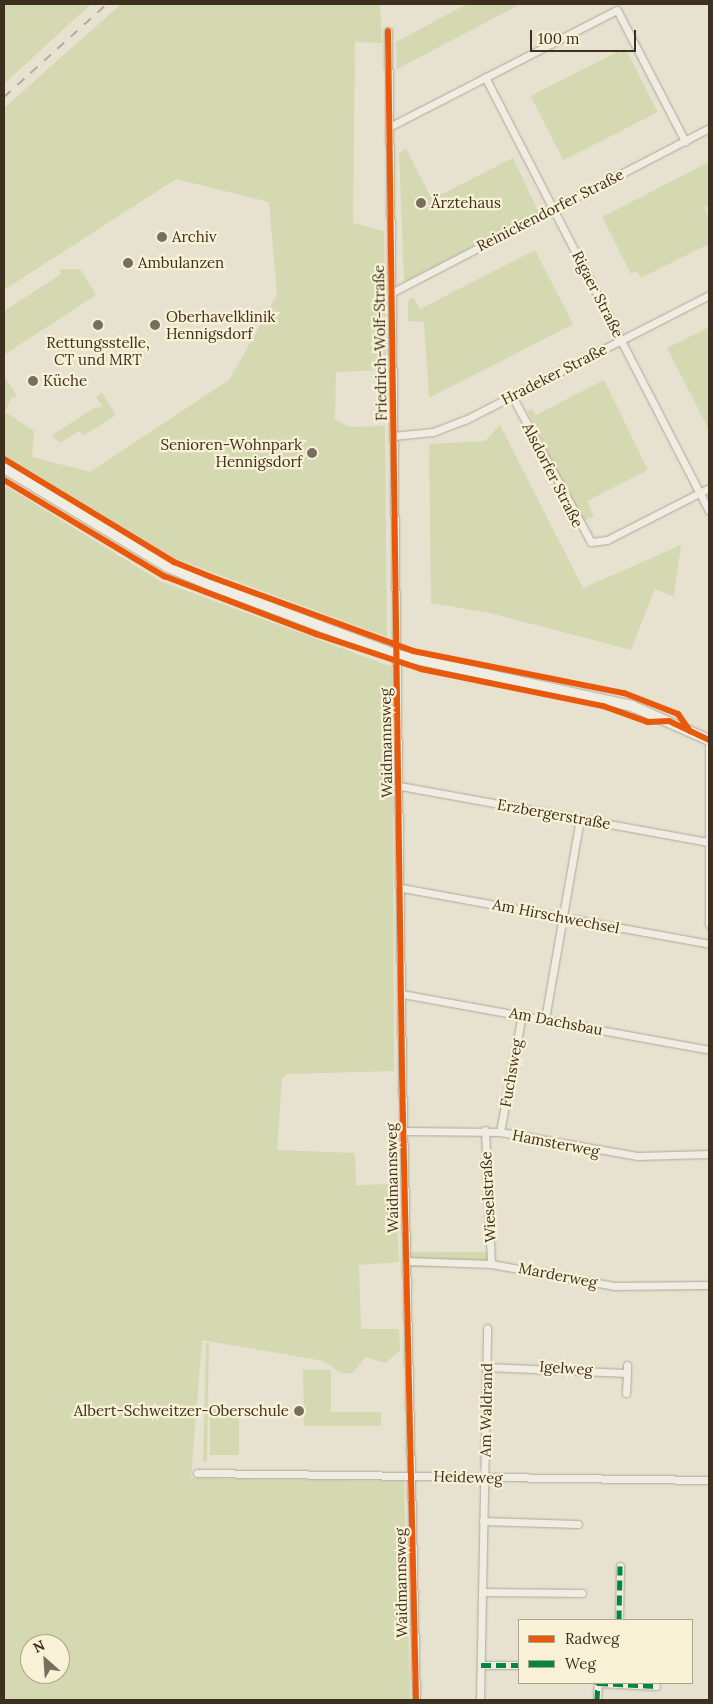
<!DOCTYPE html>
<meta charset="utf-8">
<style>
body{margin:0}
#map{position:relative;width:713px;height:1704px;overflow:hidden;background:#e7e2d0;font-family:Lora,serif}
div>[style]{position:absolute}
.green>*{inset:0;background:#d4d9b1;transform-origin:0 0}
.roads{filter:drop-shadow(0 0 1px #ada798) drop-shadow(0 0 1px #ada798)}
.minor>*{height:7px;margin:-3.5px;padding:0 3.5px;transform-origin:3.5px;border-radius:3.5px;background:#efece2}
.secondary>*{height:10px;margin:-5px;padding:0 5px;transform-origin:5px;border-radius:5px;background:#efece2}
.rail>*{height:2px;margin-top:-1px;transform-origin:0;background:repeating-linear-gradient(90deg,#afaba1 0 9px,transparent 0 18px)}
.quiet>*{height:5px;margin-top:-2.5px;transform-origin:0;background:repeating-linear-gradient(90deg,#00873e 0 10px,transparent 0 15px)}
.cycleway>*{height:6px;margin:-3px;padding:0 3px;transform-origin:3px;border-radius:3px;background:#e8590c}
.dots>*{width:14px;height:14px;translate:-50% -50%;box-sizing:border-box;border:2px solid #f8f1d6;border-radius:50%}
span{translate:-50% -50%;white-space:nowrap;text-align:center;line-height:1.15;-webkit-text-stroke:4.5px #f8f1d6;paint-order:stroke}
.poi-label{font-size:15px;color:#3d301f}
.left{translate:0 -50%;text-align:left}
.right{translate:-100% -50%;text-align:right}
.street-label{font-size:15px;color:#3d301f}
.frame{position:absolute;inset:0;border:5px solid #3d301f;pointer-events:none}
.legend{position:absolute;left:518px;top:1619px;width:175px;height:65px;box-sizing:border-box;background:#f8f1d6;border:1px solid #ada48d;margin:0;padding:6px 9px;list-style:none;font-size:15px;color:#3d301f}
.legend li{display:flex;align-items:center;gap:10px;height:25px}
.legend b{width:25px;border:1px solid #ada48d}
.north{position:absolute;left:20px;top:1634px;width:50px;height:50px;box-sizing:border-box;background:#f8f1d6;border:1px solid #ada48d;border-radius:50%;rotate:334deg;font-size:14px;font-weight:700;line-height:20px;text-align:center;color:#3d301f}
.north::after{content:'';display:block;margin:auto;width:18px;height:22px;background:#786e5d;clip-path:polygon(50% 0,100% 100%,50% 72%,0 100%)}
.scale{position:absolute;left:530px;top:30px;width:106px;height:22px;box-sizing:border-box;border:2px solid #3d301f;border-top:0;padding-left:6px;font-size:15px;line-height:18px;white-space:nowrap;color:#3d301f;-webkit-text-stroke:4px #f8f1d6;paint-order:stroke}
</style>
<div id="map">
<div class="green">
<div style="clip-path:polygon(4px 4px,91px 4px,4px 84px)"></div>
<div style="clip-path:polygon(121px 4px,380px 4px,382px 43px,355px 42px,353px 223px,384px 231px,386px 370px,336px 372px,335px 420px,350px 427px,385px 426px,387px 637px,174px 558px,4px 456px,4px 376px,18px 398px,12px 396px,5px 412px,34px 431px,32px 457px,90px 472px,229px 380px,277px 295px,269px 202px,176px 179px,4px 290px,4px 108px)"></div>
<div style="clip-path:polygon(467px 4px,521px 4px,397px 69px,396px 42px)"></div>
<div style="left:625px;top:48px;width:72px;height:106px;rotate:63deg"></div>
<div style="clip-path:polygon(406px 149px,432px 199px,513px 158px,539px 213px,404px 282px,399px 153px)"></div>
<div style="clip-path:polygon(709px 162px,709px 205px,704px 208px,709px 219px,709px 244px,641px 278px,637px 271px,631px 274px,602px 217px)"></div>
<div style="clip-path:polygon(535px 250px,573px 324px,429px 398px,424px 322px,408px 321px,408px 300px,413px 297px,420px 309px)"></div>
<div style="clip-path:polygon(60px 269px,80px 269px,96px 295px,4px 355px,4px 311px,61px 274px)"></div>
<div style="clip-path:polygon(709px 327px,709px 430px,667px 348px)"></div>
<div style="clip-path:polygon(604px 380px,648px 470px,587px 501px,594px 516px,583px 521px,527px 411px,532px 409px,536px 415px)"></div>
<div style="clip-path:polygon(102px 393px,116px 415px,83px 436px,79px 431px,60px 443px,52px 435px,94px 408px,103px 407px,96px 397px)"></div>
<div style="clip-path:polygon(500px 425px,583px 588px,681px 545px,674px 597px,655px 589px,631px 650px,490px 613px,431px 603px,429px 444px,485px 441px)"></div>
<div style="clip-path:polygon(evenodd,4px 485px,160px 581px,392px 667px,394px 1071px,288px 1074px,282px 1079px,277px 1150px,355px 1153px,356px 1185px,395px 1184px,399px 1262px,359px 1265px,361px 1329px,399px 1329px,400px 1351px,385px 1363px,366px 1357px,352px 1373px,340px 1373px,324px 1361px,202px 1340px,191px 1478px,404px 1481px,410px 1700px,4px 1700px,4px 485px,30px 1644px,60px 1644px,60px 1674px,30px 1674px,30px 1644px)"></div>
<div style="left:494px;top:1252px;width:15px;height:83px;rotate:90deg"></div>
<div style="clip-path:polygon(206px 1343px,209px 1343px,207px 1462px,203px 1461px)"></div>
<div style="clip-path:polygon(303px 1370px,331px 1370px,331px 1412px,381px 1412px,381px 1426px,304px 1426px)"></div>
<div style="left:210px;top:1409px;width:29px;height:46px"></div>
</div>
<div class="roads">
<div class="minor">
<div style="left:388px;top:31px;width:1043px;rotate:89.23deg"></div>
<div style="left:402px;top:1074px;width:626px;rotate:88.72deg"></div>
<div style="left:485px;top:77px;width:488px;rotate:62.7deg"></div>
<div style="left:391px;top:126px;width:254px;rotate:-27.2deg"></div>
<div style="left:617px;top:10px;width:148px;rotate:62.6deg"></div>
<div style="left:391px;top:293px;width:358px;rotate:-27.4deg"></div>
<div style="left:512px;top:396px;width:166px;rotate:61.6deg"></div>
<div style="left:591px;top:542px;width:16px;rotate:-7deg"></div>
<div style="left:607px;top:540px;width:114px;rotate:-27deg"></div>
<div style="left:393px;top:436px;width:40px;rotate:-5.7deg"></div>
<div style="left:433px;top:432px;width:34px;rotate:-21deg"></div>
<div style="left:465px;top:420px;width:274px;rotate:-27.1deg"></div>
<div style="left:709px;top:746px;width:178px;rotate:90deg"></div>
<div style="left:400px;top:786px;width:313px;rotate:10.3deg"></div>
<div style="left:402px;top:888px;width:312px;rotate:10.3deg"></div>
<div style="left:402px;top:994px;width:312px;rotate:10.3deg"></div>
<div style="left:545px;top:1019px;width:203px;rotate:-80.1deg"></div>
<div style="left:485px;top:1130px;width:134px;rotate:87.4deg"></div>
<div style="left:404px;top:1131px;width:96px;rotate:0.6deg"></div>
<div style="left:500px;top:1132px;width:139px;rotate:9.9deg"></div>
<div style="left:637px;top:1156px;width:72px;rotate:-1.6deg"></div>
<div style="left:500px;top:1132px;width:120px;rotate:-79.4deg"></div>
<div style="left:406px;top:1261px;width:85px;rotate:2deg"></div>
<div style="left:491px;top:1264px;width:126px;rotate:10.1deg"></div>
<div style="left:615px;top:1286px;width:94px;rotate:-0.6deg"></div>
<div style="left:486px;top:1367px;width:141px;rotate:2.4deg"></div>
<div style="left:627px;top:1373px;width:20px;rotate:93deg"></div>
<div style="left:627px;top:1373px;width:8px;rotate:-90deg"></div>
<div style="left:197px;top:1473px;width:512px;rotate:0.78deg"></div>
<div style="left:483px;top:1521px;width:95px;rotate:1.8deg"></div>
<div style="left:482px;top:1592px;width:100px;rotate:0.6deg"></div>
<div style="left:619px;top:1620px;width:54px;rotate:-88.9deg"></div>
<div style="left:481px;top:1665px;width:38px"></div>
<div style="left:598px;top:1683px;width:58px;rotate:3deg"></div>
<div style="left:480px;top:1700px;width:372px;rotate:-88.9deg"></div>
<div style="left:597px;top:1700px;width:17px;rotate:-87deg"></div>
</div>
<div class="secondary">
<div style="left:4px;top:468px;width:192px;rotate:31.1deg"></div>
<div style="left:168px;top:567px;width:43px;rotate:23deg"></div>
<div style="left:208px;top:584px;width:202px;rotate:20.6deg"></div>
<div style="left:397px;top:655px;width:240px;rotate:12.2deg"></div>
<div style="left:632px;top:706px;width:84px;rotate:23.8deg"></div>
</div>
</div>
<div class="rail">
<div style="left:4px;top:97px;width:139px;rotate:-42.1deg"></div>
</div>
<div class="quiet">
<div style="left:619px;top:1620px;width:54px;rotate:-88.9deg"></div>
<div style="left:481px;top:1665px;width:38px"></div>
<div style="left:598px;top:1683px;width:58px;rotate:3deg"></div>
<div style="left:597px;top:1700px;width:17px;rotate:-87deg"></div>
</div>
<div class="cycleway">
<div style="left:388px;top:31px;width:1043px;rotate:89.23deg"></div>
<div style="left:402px;top:1074px;width:626px;rotate:88.72deg"></div>
<div style="left:4px;top:459px;width:199px;rotate:31.2deg"></div>
<div style="left:174px;top:562px;width:40px;rotate:22deg"></div>
<div style="left:211px;top:577px;width:215px;rotate:20.1deg"></div>
<div style="left:413px;top:651px;width:215px;rotate:11.3deg"></div>
<div style="left:624px;top:693px;width:58px;rotate:21.3deg"></div>
<div style="left:678px;top:714px;width:21px;rotate:55deg"></div>
<div style="left:4px;top:480px;width:187px;rotate:31deg"></div>
<div style="left:164px;top:576px;width:163px;rotate:20.9deg"></div>
<div style="left:316px;top:634px;width:111px;rotate:18.4deg"></div>
<div style="left:421px;top:669px;width:186px;rotate:11.5deg"></div>
<div style="left:603px;top:706px;width:48px;rotate:19.6deg"></div>
<div style="left:648px;top:722px;width:21px;rotate:-3deg"></div>
<div style="left:669px;top:721px;width:44px;rotate:25.4deg"></div>
</div>
<div class="dots">
<div style="left:421px;top:203px;background:#786e5d"></div>
<div style="left:162px;top:237px;background:#786e5d"></div>
<div style="left:128px;top:263px;background:#786e5d"></div>
<div style="left:98px;top:325px;background:#786e5d"></div>
<div style="left:155px;top:325px;background:#786e5d"></div>
<div style="left:33px;top:381px;background:#786e5d"></div>
<div style="left:312px;top:453px;background:#786e5d"></div>
<div style="left:299px;top:1411px;background:#786e5d"></div>
</div>
<div class="poi-label">
<span class="left" style="left:431px;top:203px">Ärztehaus</span>
<span class="left" style="left:172px;top:237px">Archiv</span>
<span class="left" style="left:138px;top:263px">Ambulanzen</span>
<span class="left" style="left:166px;top:325px">Oberhavelklinik<br>Hennigsdorf</span>
<span style="left:98px;top:351px">Rettungsstelle,<br>CT und MRT</span>
<span class="left" style="left:43px;top:381px">Küche</span>
<span class="right" style="left:302px;top:453px">Senioren-Wohnpark<br>Hennigsdorf</span>
<span class="right" style="left:289px;top:1411px">Albert-Schweitzer-Oberschule</span>
</div>
<div class="street-label">
<span style="left:550px;top:210px;rotate:-27deg">Reinickendorfer Straße</span>
<span style="left:598px;top:294px;rotate:63deg">Rigaer Straße</span>
<span style="left:380px;top:343px;rotate:-91deg">Friedrich-Wolf-Straße</span>
<span style="left:554px;top:374px;rotate:-27deg">Hradeker Straße</span>
<span style="left:553px;top:475px;rotate:63deg">Alsdorfer Straße</span>
<span style="left:386px;top:743px;rotate:-91deg">Waidmannsweg</span>
<span style="left:554px;top:814px;rotate:10deg">Erzbergerstraße</span>
<span style="left:556px;top:916px;rotate:11deg">Am Hirschwechsel</span>
<span style="left:556px;top:1021px;rotate:11deg">Am Dachsbau</span>
<span style="left:511px;top:1073px;rotate:-80deg">Fuchsweg</span>
<span style="left:556px;top:1143px;rotate:11deg">Hamsterweg</span>
<span style="left:392px;top:1178px;rotate:-91deg">Waidmannsweg</span>
<span style="left:488px;top:1197px;rotate:-93deg">Wieselstraße</span>
<span style="left:558px;top:1275px;rotate:11deg">Marderweg</span>
<span style="left:566px;top:1368px;rotate:4deg">Igelweg</span>
<span style="left:486px;top:1410px;rotate:-89deg">Am Waldrand</span>
<span style="left:468px;top:1477px;rotate:2deg">Heideweg</span>
<span style="left:401px;top:1583px;rotate:-91deg">Waidmannsweg</span>
</div>
<div class="frame"></div>
<ul class="legend">
<li><b style="height:6px;background:#e8590c"></b>Radweg</li>
<li><b style="height:6px;background:#00873e"></b>Weg</li>
</ul>
<div class="north">N</div>
<div class="scale">100 m</div>
</div>
